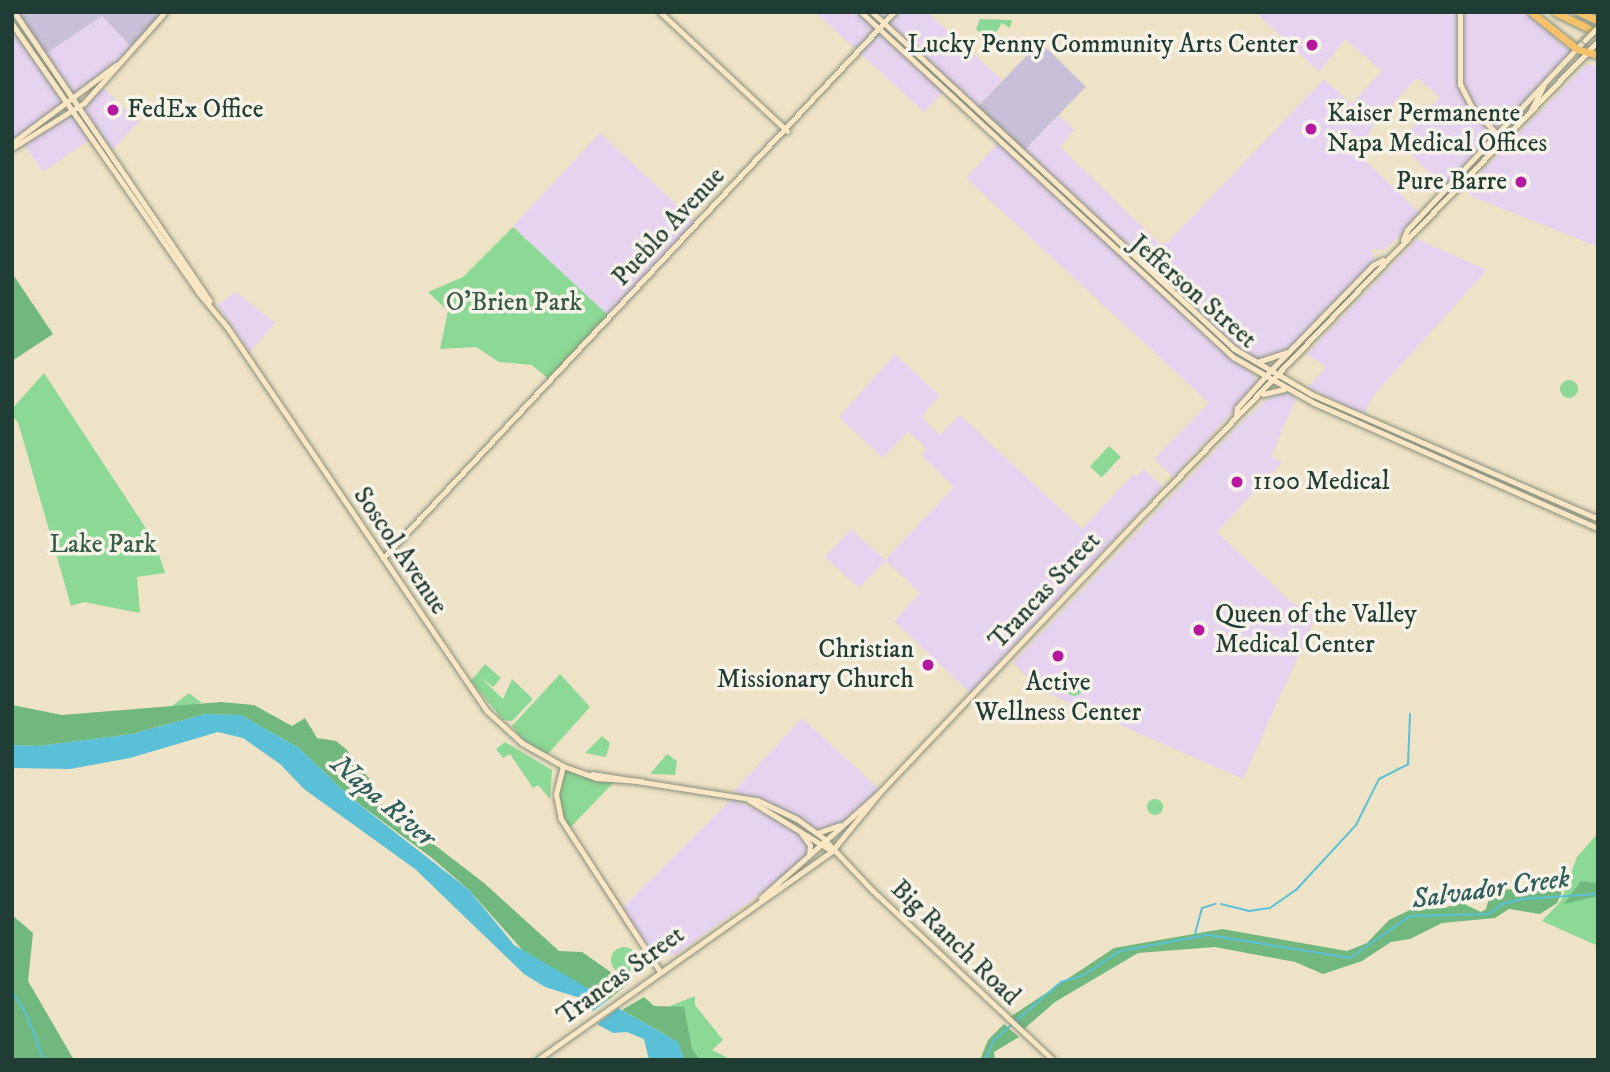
<!DOCTYPE html>
<style>
body{margin:0}
#map{position:relative;width:1610px;height:1072px;overflow:hidden;background:#eee3c6;font-family:"IM FELL DW Pica",serif}
div>[style]{position:absolute}
.built>*{inset:0;background:#e6d3f0;transform-origin:0 0}
.industrial>*{inset:0;background:#c8c0d8;transform-origin:0 0}
.green>*{inset:0;background:#8cd895;transform-origin:0 0}
.round{border-radius:50%}
.forest>*{inset:0;background:#71b87e}
.water>*{inset:0;background:#5ac0d7}
.stream>*{height:2px;margin:-1px;padding:0 1px;transform-origin:1px;border-radius:1px;background:#5ac0d7}
.roads{filter:drop-shadow(0 0 2px #86907d) drop-shadow(0 0 2px #86907d)}
.secondary>*{height:5px;margin:-2.5px;padding:0 2.5px;transform-origin:2.5px;border-radius:2.5px;background:#fbe6c4}
.highway>*{height:7px;margin:-3.5px;padding:0 3.5px;transform-origin:3.5px;border-radius:3.5px;background:#f5c16b}
.bridges{filter:drop-shadow(0 0 2px #86907d) drop-shadow(0 0 2px #86907d)}
.secondary-bridge>*{height:5px;margin:-2.5px;padding:0 2.5px;transform-origin:2.5px;border-radius:2.5px;background:#fbe6c4}
.dots>*{width:19px;height:19px;translate:-50% -50%;box-sizing:border-box;border:4px solid #f7f3e8;border-radius:50%}
span{translate:-50% -50%;white-space:nowrap;text-align:center;line-height:1.15;-webkit-text-stroke:7px #f7f3e8;paint-order:stroke}
.poi-label{font-size:26px;color:#1f3d34}
.right{translate:-100% -50%;text-align:right}
.left{translate:0 -50%;text-align:left}
.street-label{font-size:26px;color:#1f3d34}
.park-label{font-size:26px;color:#355c47}
.water-label{font-size:28px;color:#2e5e5d;font-style:italic}
.frame{position:absolute;inset:0;border:14px solid #1f3d34;pointer-events:none}
</style>
<div id="map">
<div class="built">
<div style="clip-path:polygon(815px 12px,861px 12px,944px 91px,924px 112px)"></div>
<div style="clip-path:polygon(872px 12px,927px 12px,1002px 80px,975px 109px)"></div>
<div style="clip-path:polygon(1255px 12px,1524px 12px,1573px 53px,1446px 189px,1398px 142px,1440px 97px,1417px 78px,1379px 118px,1357px 153px,1422px 215px,1384px 250px,1371px 249px,1375px 259px,1358px 279px,1291px 347px,1266px 362px,1256px 362px,1209px 329px,1022px 153px,1059px 115px,1074px 130px,1060px 147px,1160px 244px,1167px 243px,1324px 79px,1351px 104px,1382px 71px,1345px 39px,1319px 72px)"></div>
<div style="clip-path:polygon(102px 16px,132px 48px,76px 99px,44px 55px)"></div>
<div style="clip-path:polygon(12px 24px,70px 103px,12px 143px)"></div>
<div style="clip-path:polygon(1587px 64px,1598px 66px,1598px 247px,1471px 196px,1467px 186px)"></div>
<div style="clip-path:polygon(101px 86px,139px 122px,111px 151px,80px 106px)"></div>
<div style="left:74px;top:110px;width:33px;height:61px;rotate:55deg"></div>
<div style="left:600px;top:133px;width:134px;height:128px;rotate:43deg"></div>
<div style="clip-path:polygon(999px 142px,1255px 376px,1256px 386px,1173px 477px,1154px 459px,1209px 403px,966px 178px)"></div>
<div style="clip-path:polygon(1417px 239px,1487px 270px,1372px 397px,1364px 416px,1308px 387px,1326px 367px,1307px 354px)"></div>
<div style="clip-path:polygon(236px 292px,275px 323px,250px 352px,217px 305px)"></div>
<div style="clip-path:polygon(895px 354px,940px 396px,921px 417px,940px 435px,960px 415px,1082px 529px,1133px 474px,1137px 477px,1144px 469px,1163px 487px,970px 693px,894px 621px,920px 593px,898px 572px,885px 561px,859px 588px,825px 557px,851px 529px,885px 560px,954px 487px,921px 455px,927px 449px,908px 431px,883px 458px,839px 417px)"></div>
<div style="clip-path:polygon(1286px 393px,1296px 398px,1271px 457px,1282px 462px,1217px 532px,1291px 602px,1316px 616px,1243px 779px,1040px 690px,1013px 663px,1242px 422px,1272px 395px)"></div>
<div style="clip-path:polygon(802px 718px,879px 789px,846px 822px,821px 833px,734px 791px)"></div>
<div style="clip-path:polygon(732px 799px,797px 828px,810px 850px,801px 864px,675px 955px,655px 957px,619px 911px)"></div>
</div>
<div class="industrial">
<div style="clip-path:polygon(14px 12px,165px 12px,132px 48px,102px 16px,44px 55px)"></div>
<div style="left:1040px;top:42px;width:64px;height:93px;rotate:44deg"></div>
</div>
<div class="green">
<div style="clip-path:polygon(980px 19px,1012px 20px,1010px 28px,1002px 23px,993px 37px,986px 39px,976px 29px)"></div>
<div style="clip-path:polygon(513px 227px,611px 318px,552px 382px,532px 365px,499px 362px,476px 347px,440px 349px,448px 311px,428px 292px,463px 277px)"></div>
<div style="clip-path:polygon(44px 373px,155px 542px,165px 573px,137px 577px,140px 613px,84px 602px,71px 606px,18px 422px,12px 416px,12px 409px)"></div>
<div class="round" style="left:1560px;top:380px;width:18px;height:18px"></div>
<div style="left:1109px;top:446px;width:16px;height:28px;rotate:43deg"></div>
<div style="clip-path:polygon(485px 664px,501px 678px,493px 687px,480px 677px,503px 699px,512px 679px,533px 699px,512px 721px,503px 720px,471px 681px)"></div>
<div style="clip-path:polygon(560px 674px,590px 707px,547px 755px,521px 738px,512px 726px)"></div>
<div class="round" style="left:1065px;top:678px;width:18px;height:18px"></div>
<div style="clip-path:polygon(189px 693px,202px 703px,168px 709px)"></div>
<div style="clip-path:polygon(602px 736px,610px 743px,606px 757px,585px 753px)"></div>
<div style="clip-path:polygon(505px 742px,552px 770px,550px 799px,538px 785px,533px 788px,510px 754px,503px 758px,496px 749px)"></div>
<div style="clip-path:polygon(667px 754px,677px 761px,675px 775px,650px 774px)"></div>
<div style="clip-path:polygon(563px 768px,615px 781px,567px 831px,556px 794px)"></div>
<div class="round" style="left:1147px;top:799px;width:16px;height:16px"></div>
<div style="clip-path:polygon(1598px 833px,1598px 946px,1542px 921px,1561px 901px,1577px 857px)"></div>
<div class="round" style="left:611px;top:947px;width:26px;height:26px"></div>
<div style="clip-path:polygon(695px 996px,695px 1005px,723px 1040px,712px 1050px,732px 1060px,686px 1060px,681px 1041px,650px 1014px)"></div>
</div>
<div class="forest">
<div style="clip-path:polygon(12px 273px,53px 334px,12px 361px)"></div>
<div style="clip-path:polygon(221px 702px,254px 705px,292px 726px,305px 718px,317px 738px,336px 741px,346px 749px,371px 781px,380px 803px,484px 883px,559px 951px,582px 952px,628px 984px,608px 1000px,526px 954px,469px 890px,432px 858px,351px 798px,299px 748px,241px 715px,205px 714px,132px 734px,38px 746px,12px 745px,12px 705px,62px 715px)"></div>
<div style="clip-path:polygon(1581px 881px,1598px 883px,1598px 896px,1564px 904px)"></div>
<div style="clip-path:polygon(1549px 883px,1562px 892px,1557px 903px,1540px 914px,1509px 909px,1495px 918px,1442px 923px,1410px 939px,1391px 942px,1362px 961px,1323px 974px,1295px 962px,1215px 947px,1138px 953px,1055px 1002px,1024px 1029px,1010px 1017px,1114px 948px,1222px 929px,1347px 951px,1367px 943px,1389px 920px,1410px 910px,1445px 908px,1460px 902px,1481px 912px,1486px 909px,1492px 889px,1534px 890px)"></div>
<div style="clip-path:polygon(12px 915px,33px 933px,28px 981px,74px 1060px,12px 1060px)"></div>
<div style="clip-path:polygon(644px 997px,654px 1006px,684px 1007px,692px 1049px,700px 1060px,684px 1060px,678px 1042px,622px 1010px)"></div>
<div style="clip-path:polygon(1004px 1024px,1019px 1037px,994px 1052px,995px 1060px,980px 1060px,988px 1040px)"></div>
</div>
<div class="water">
<div style="clip-path:polygon(205px 714px,241px 715px,299px 748px,351px 798px,469px 890px,514px 945px,608px 1000px,593px 1011px,577px 997px,545px 987px,524px 974px,415px 869px,304px 789px,280px 764px,243px 738px,218px 732px,130px 758px,70px 769px,12px 768px,12px 745px,38px 746px,132px 734px)"></div>
<div style="clip-path:polygon(618px 1008px,678px 1042px,684px 1060px,649px 1060px,644px 1039px,627px 1032px,613px 1033px,597px 1024px)"></div>
</div>
<div class="stream">
<div style="left:1221px;top:904px;width:29px;rotate:14deg"></div>
<div style="left:1249px;top:911px;width:21px;rotate:-8deg"></div>
<div style="left:1270px;top:908px;width:32px;rotate:-35deg"></div>
<div style="left:1296px;top:890px;width:88px;rotate:-47.3deg"></div>
<div style="left:1356px;top:825px;width:51px;rotate:-63.4deg"></div>
<div style="left:1379px;top:779px;width:33px;rotate:-27deg"></div>
<div style="left:1408px;top:764px;width:50px;rotate:-87.7deg"></div>
<div style="left:1195px;top:934px;width:27px;rotate:-75deg"></div>
<div style="left:1202px;top:908px;width:14px;rotate:-17deg"></div>
<div style="left:12px;top:992px;width:25px;rotate:56deg"></div>
<div style="left:26px;top:1013px;width:50px;rotate:69deg"></div>
<div style="left:985px;top:1060px;width:22px;rotate:-66deg"></div>
<div style="left:994px;top:1040px;width:89px;rotate:-40.9deg"></div>
<div style="left:1061px;top:982px;width:24px;rotate:-17deg"></div>
<div style="left:1084px;top:975px;width:43px;rotate:-33.7deg"></div>
<div style="left:1120px;top:951px;width:89px;rotate:-10.3deg"></div>
<div style="left:1208px;top:935px;width:144px;rotate:9.2deg"></div>
<div style="left:1350px;top:958px;width:73px;rotate:-35deg"></div>
<div style="left:1410px;top:916px;width:79px;rotate:-1.5deg"></div>
<div style="left:1489px;top:914px;width:16px;rotate:-38deg"></div>
<div style="left:1502px;top:904px;width:21px;rotate:-14deg"></div>
<div style="left:1522px;top:899px;width:76px;rotate:-3.8deg"></div>
</div>
<div class="roads">
<div class="secondary">
<div style="left:14px;top:12px;width:349px;rotate:55.9deg"></div>
<div style="left:660px;top:12px;width:174px;rotate:43.1deg"></div>
<div style="left:861px;top:12px;width:507px;rotate:42.84deg"></div>
<div style="left:1233px;top:357px;width:93px;rotate:29.6deg"></div>
<div style="left:1314px;top:403px;width:310px;rotate:23.8deg"></div>
<div style="left:872px;top:12px;width:493px;rotate:42.9deg"></div>
<div style="left:1233px;top:348px;width:91px;rotate:30.5deg"></div>
<div style="left:1311px;top:394px;width:313px;rotate:23.5deg"></div>
<div style="left:1460px;top:12px;width:72px;rotate:90deg"></div>
<div style="left:1460px;top:84px;width:28px;rotate:63deg"></div>
<div style="left:1473px;top:109px;width:37px;rotate:46deg"></div>
<div style="left:12px;top:24px;width:326px;rotate:55.2deg"></div>
<div style="left:198px;top:292px;width:45px;rotate:50.4deg"></div>
<div style="left:227px;top:327px;width:464px;rotate:55.9deg"></div>
<div style="left:487px;top:711px;width:47px;rotate:42.4deg"></div>
<div style="left:522px;top:743px;width:47px;rotate:29.3deg"></div>
<div style="left:563px;top:766px;width:35px;rotate:20deg"></div>
<div style="left:596px;top:778px;width:45px;rotate:3.8deg"></div>
<div style="left:1530px;top:112px;width:31px;rotate:-63deg"></div>
<div style="left:12px;top:143px;width:130px;rotate:-36.9deg"></div>
<div style="left:12px;top:148px;width:85px;rotate:-32deg"></div>
<div style="left:84px;top:103px;width:122px;rotate:-48.3deg"></div>
<div style="left:1403px;top:240px;width:11px;rotate:-68deg"></div>
<div style="left:1407px;top:230px;width:260px;rotate:-46.9deg"></div>
<div style="left:1257px;top:362px;width:32px;rotate:-18deg"></div>
<div style="left:1263px;top:394px;width:22px;rotate:-13deg"></div>
<div style="left:1236px;top:415px;width:7px;rotate:-82deg"></div>
<div style="left:1237px;top:408px;width:51px;rotate:-48.2deg"></div>
<div style="left:1271px;top:370px;width:146px;rotate:-45.8deg"></div>
<div style="left:1373px;top:265px;width:11px;rotate:-27deg"></div>
<div style="left:383px;top:558px;width:748px;rotate:-46.9deg"></div>
<div style="left:563px;top:766px;width:29px;rotate:104deg"></div>
<div style="left:556px;top:794px;width:25px;rotate:79deg"></div>
<div style="left:561px;top:819px;width:180px;rotate:57deg"></div>
<div style="left:592px;top:774px;width:167px;rotate:9deg"></div>
<div style="left:757px;top:800px;width:44px;rotate:25.4deg"></div>
<div style="left:797px;top:819px;width:32px;rotate:36deg"></div>
<div style="left:823px;top:838px;width:73px;rotate:46.7deg"></div>
<div style="left:873px;top:891px;width:247px;rotate:43.2deg"></div>
<div style="left:749px;top:800px;width:97px;rotate:31.6deg"></div>
<div style="left:801px;top:833px;width:15px;rotate:53deg"></div>
<div style="left:810px;top:845px;width:10px;rotate:96deg"></div>
<div style="left:817px;top:833px;width:24px;rotate:-19deg"></div>
<div style="left:761px;top:898px;width:159px;rotate:-41.7deg"></div>
<div style="left:537px;top:1060px;width:362px;rotate:-35.3deg"></div>
<div style="left:832px;top:851px;width:76px;rotate:-50.9deg"></div>
<div style="left:880px;top:792px;width:383px;rotate:-46.6deg"></div>
<div style="left:1143px;top:514px;width:656px;rotate:-46.11deg"></div>
</div>
<div class="highway">
<div style="left:1531px;top:12px;width:59px;rotate:38.8deg"></div>
<div style="left:1577px;top:49px;width:22px;rotate:16deg"></div>
<div style="left:1555px;top:12px;width:48px;rotate:26deg"></div>
<div style="left:1579px;top:12px;width:21px;rotate:25deg"></div>
</div>
</div>
<div class="bridges">
<div class="secondary-bridge">
<div style="left:1585px;top:40px;width:18px;rotate:-45deg"></div>
</div>
</div>
<div class="dots">
<div style="left:1312px;top:45px;background:#b5179e"></div>
<div style="left:113px;top:110px;background:#b5179e"></div>
<div style="left:1311px;top:129px;background:#b5179e"></div>
<div style="left:1521px;top:182px;background:#b5179e"></div>
<div style="left:1237px;top:482px;background:#b5179e"></div>
<div style="left:1199px;top:630px;background:#b5179e"></div>
<div style="left:1058px;top:656px;background:#b5179e"></div>
<div style="left:928px;top:665px;background:#b5179e"></div>
</div>
<div class="poi-label">
<span class="right" style="left:1298px;top:45px">Lucky Penny Community Arts Center</span>
<span class="left" style="left:127px;top:110px">FedEx Office</span>
<span class="left" style="left:1327px;top:129px">Kaiser Permanente<br>Napa Medical Offices</span>
<span class="right" style="left:1507px;top:182px">Pure Barre</span>
<span class="left" style="left:1253px;top:482px">1100 Medical</span>
<span class="left" style="left:1215px;top:630px">Queen of the Valley<br>Medical Center</span>
<span class="right" style="left:914px;top:665px">Christian<br>Missionary Church</span>
<span style="left:1058px;top:698px">Active<br>Wellness Center</span>
</div>
<div class="street-label">
<span style="left:669px;top:227px;rotate:-47deg">Pueblo Avenue</span>
<span style="left:1193px;top:292px;rotate:41deg">Jefferson Street</span>
<span style="left:400px;top:551px;rotate:56deg">Soscol Avenue</span>
<span style="left:1045px;top:591px;rotate:-47deg">Trancas Street</span>
<span style="left:955px;top:943px;rotate:44deg">Big Ranch Road</span>
<span style="left:621px;top:976px;rotate:-36deg">Trancas Street</span>
</div>
<div class="park-label">
<span style="left:514px;top:303px">O'Brien Park</span>
<span style="left:103px;top:545px">Lake Park</span>
</div>
<div class="water-label">
<span style="left:383px;top:801px;rotate:40deg">Napa River</span>
<span style="left:1491px;top:889px;rotate:-8deg">Salvador Creek</span>
</div>
<div class="frame"></div>
</div>
